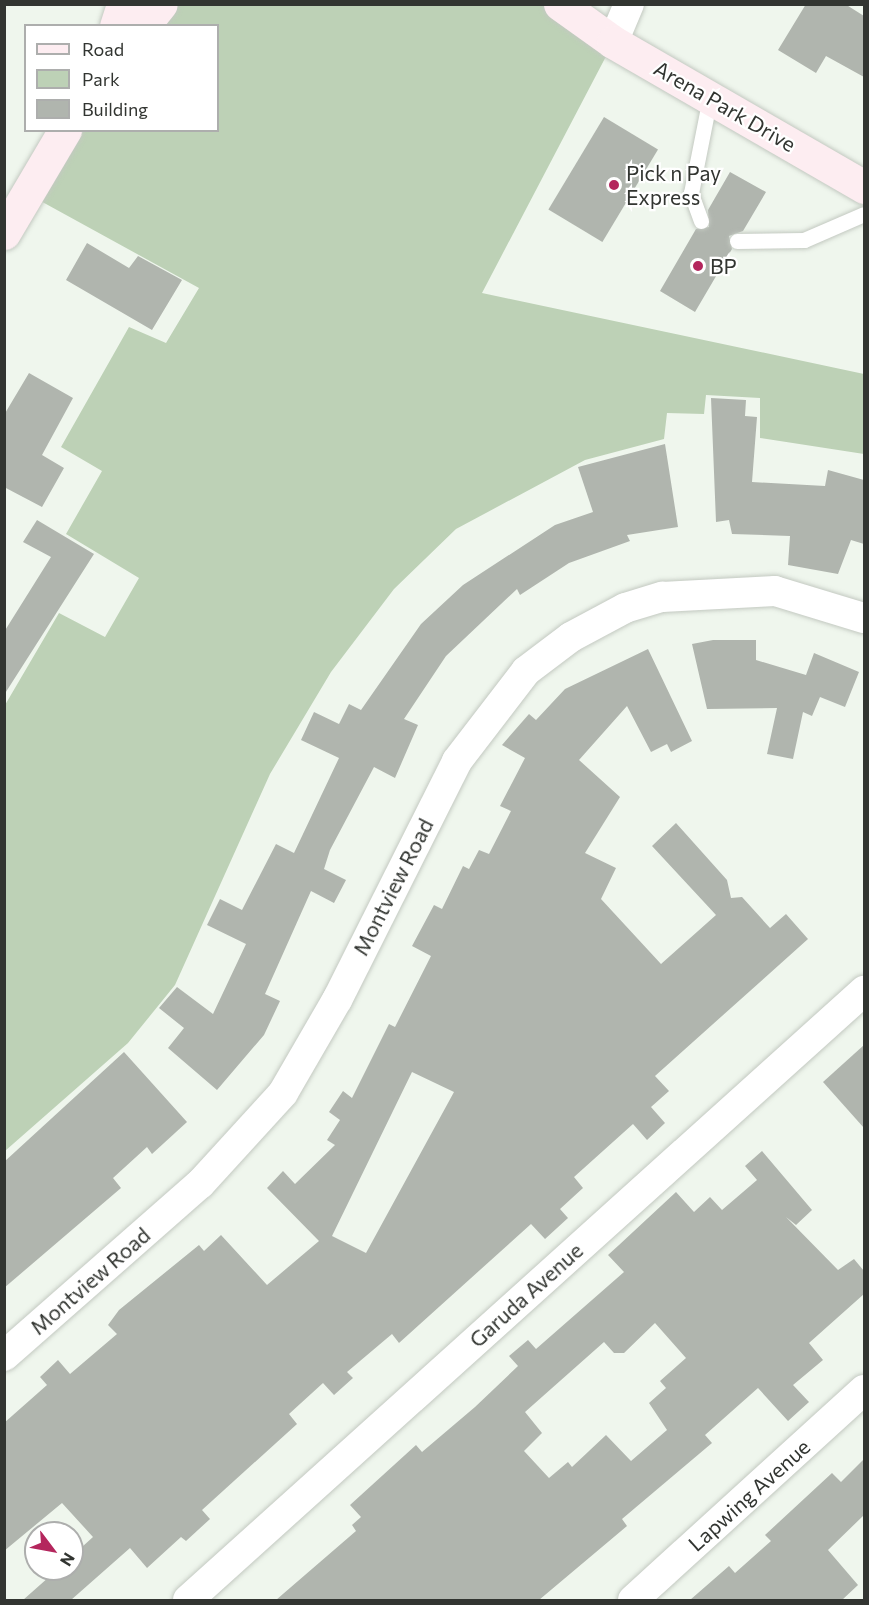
<!DOCTYPE html>
<style>
body{margin:0}
#map{position:relative;width:869px;height:1605px;overflow:hidden;background:#eff6ed;font-family:Commissioner,sans-serif}
div>[style]{position:absolute}
.green>*{inset:0;background:#bdd1b6}
.building>*{inset:0;background:#b0b5ae;transform-origin:0 0}
.roads{filter:drop-shadow(0 0 2px #c3c9c1) drop-shadow(0 0 2px #c3c9c1)}
.lane>*{height:15px;margin:-7.5px;padding:0 7.5px;transform-origin:7.5px;border-radius:7.5px;background:#fff}
.street>*{height:30px;margin:-15px;padding:0 15px;transform-origin:15px;border-radius:15px;background:#fff}
.secondary>*{height:33px;margin:-16.5px;padding:0 16.5px;transform-origin:16.5px;border-radius:16.5px;background:#fdedf1}
.dots>*{width:16px;height:16px;translate:-50% -50%;box-sizing:border-box;border:3px solid #fff;border-radius:50%}
span{translate:-50% -50%;white-space:nowrap;text-align:center;line-height:1.15;-webkit-text-stroke:4.5px #fff;paint-order:stroke}
.street-label{font-size:21px;color:#323531}
.poi-label{font-size:21px;color:#323531}
.left{translate:0 -50%;text-align:left}
.frame{position:absolute;inset:0;border:6px solid #323531;pointer-events:none}
.legend{position:absolute;left:24px;top:24px;width:195px;height:108px;box-sizing:border-box;background:#fff;border:2px solid #adaead;margin:0;padding:8px 10px;list-style:none;font-size:18px;color:#323531}
.legend li{display:flex;align-items:center;gap:12px;height:30px}
.legend b{width:30px;border:2px solid #adaead}
.north{position:absolute;left:24px;top:1521px;width:60px;height:60px;box-sizing:border-box;background:#fff;border:2px solid #adaead;border-radius:50%;rotate:122deg;font-size:16px;font-weight:700;line-height:24px;text-align:center;color:#323531}
.north::after{content:'';display:block;margin:auto;width:21px;height:27px;background:#b4265d;clip-path:polygon(50% 0,100% 100%,50% 72%,0 100%)}
</style>
<div id="map">
<div class="green">
<div style="clip-path:polygon(121px 5px,551px 5px,613px 43px,482px 293px,864px 374px,864px 454px,760px 438px,760px 398px,706px 395px,704px 414px,667px 413px,664px 439px,585px 460px,456px 529px,394px 589px,331px 672px,270px 774px,175px 985px,128px 1043px,5px 1151px,5px 705px,59px 613px,105px 637px,139px 578px,66px 534px,102px 471px,61px 447px,129px 327px,166px 343px,199px 288px,26px 193px,63px 131px,218px 130px,218px 26px,114px 25px)"></div>
</div>
<div class="building">
<div style="clip-path:polygon(806px 4px,845px 4px,864px 16px,864px 77px,826px 56px,816px 73px,778px 50px)"></div>
<div style="left:604px;top:117px;width:63px;height:108px;rotate:31deg"></div>
<div style="clip-path:polygon(730px 172px,766px 192px,743px 231px,729px 236px,732px 249px,695px 312px,660px 291px,696px 229px,709px 227px,708px 210px)"></div>
<div style="clip-path:polygon(87px 243px,129px 268px,138px 256px,182px 280px,152px 330px,66px 280px)"></div>
<div style="clip-path:polygon(29px 373px,73px 398px,42px 455px,64px 468px,42px 507px,4px 487px,4px 415px)"></div>
<div style="clip-path:polygon(711px 398px,746px 400px,745px 416px,757px 417px,752px 482px,825px 486px,828px 470px,864px 480px,864px 544px,851px 540px,838px 574px,788px 565px,790px 536px,732px 534px,729px 520px,716px 522px)"></div>
<div style="clip-path:polygon(665px 444px,678px 527px,627px 535px,630px 541px,569px 563px,520px 595px,517px 589px,446px 656px,404px 719px,418px 725px,395px 778px,374px 767px,330px 850px,324px 869px,346px 880px,334px 903px,311px 891px,265px 994px,280px 1001px,264px 1035px,217px 1090px,168px 1048px,184px 1028px,159px 1008px,177px 987px,213px 1014px,246px 944px,207px 925px,220px 899px,242px 910px,276px 844px,294px 853px,339px 758px,301px 740px,314px 712px,339px 724px,349px 704px,361px 710px,421px 624px,463px 585px,555px 525px,593px 512px,578px 467px)"></div>
<div style="clip-path:polygon(37px 520px,94px 554px,4px 695px,4px 632px,51px 557px,23px 542px)"></div>
<div style="clip-path:polygon(713px 640px,756px 640px,756px 660px,806px 675px,814px 653px,859px 672px,845px 707px,820px 697px,812px 716px,803px 712px,793px 759px,767px 754px,777px 708px,707px 709px,692px 644px)"></div>
<div style="clip-path:polygon(evenodd,648px 649px,692px 741px,671px 752px,667px 744px,651px 752px,627px 706px,579px 760px,620px 797px,585px 853px,616px 868px,601px 899px,661px 964px,716px 915px,652px 846px,676px 823px,727px 880px,731px 898px,742px 897px,770px 928px,786px 914px,808px 939px,655px 1076px,669px 1091px,651px 1107px,665px 1123px,647px 1140px,633px 1124px,574px 1177px,583px 1188px,560px 1209px,568px 1218px,545px 1239px,531px 1224px,399px 1343px,392px 1334px,347px 1372px,353px 1378px,334px 1395px,323px 1383px,289px 1414px,297px 1424px,202px 1510px,210px 1519px,186px 1541px,181px 1537px,147px 1568px,130px 1548px,71px 1600px,23px 1600px,58px 1569px,72px 1569px,72px 1556px,93px 1537px,62px 1503px,4px 1551px,4px 1423px,47px 1385px,40px 1377px,58px 1360px,70px 1374px,117px 1334px,108px 1325px,119px 1310px,199px 1245px,204px 1251px,221px 1235px,267px 1285px,319px 1241px,267px 1188px,283px 1171px,295px 1184px,335px 1145px,327px 1140px,340px 1120px,329px 1112px,343px 1091px,352px 1098px,389px 1024px,395px 1027px,431px 956px,412px 946px,434px 905px,442px 909px,463px 866px,469px 869px,479px 850px,489px 854px,511px 811px,500px 806px,525px 758px,502px 745px,529px 714px,536px 720px,565px 689px,648px 649px,412px 1072px,454px 1092px,366px 1253px,332px 1236px,412px 1072px)"></div>
<div style="clip-path:polygon(864px 1045px,864px 1128px,823px 1082px)"></div>
<div style="clip-path:polygon(124px 1052px,187px 1122px,152px 1154px,147px 1147px,113px 1178px,121px 1188px,4px 1288px,4px 1162px)"></div>
<div style="clip-path:polygon(evenodd,762px 1151px,812px 1210px,796px 1225px,786px 1217px,838px 1270px,854px 1259px,864px 1271px,864px 1294px,809px 1343px,823px 1360px,793px 1385px,809px 1402px,788px 1421px,758px 1388px,705px 1435px,712px 1443px,622px 1519px,627px 1526px,539px 1600px,276px 1600px,356px 1531px,352px 1525px,361px 1517px,350px 1505px,416px 1445px,422px 1452px,475px 1407px,518px 1366px,509px 1356px,528px 1340px,536px 1349px,624px 1272px,608px 1255px,619px 1245px,676px 1192px,694px 1212px,710px 1197px,722px 1210px,757px 1180px,745px 1166px,762px 1151px,655px 1323px,686px 1358px,660px 1381px,666px 1388px,649px 1403px,667px 1430px,631px 1461px,606px 1435px,572px 1467px,568px 1462px,549px 1478px,524px 1451px,542px 1433px,525px 1412px,604px 1342px,614px 1353px,624px 1353px,655px 1323px)"></div>
<div style="clip-path:polygon(864px 1459px,864px 1515px,828px 1550px,858px 1585px,842px 1600px,690px 1600px,729px 1566px,735px 1573px,771px 1541px,765px 1535px,832px 1473px,841px 1482px)"></div>
</div>
<div class="roads">
<div class="lane">
<div style="left:701px;top:221px;width:30px;rotate:-110deg"></div>
<div style="left:691px;top:193px;width:98px;rotate:-78.8deg"></div>
<div style="left:737px;top:241px;width:67px;rotate:-0.9deg"></div>
<div style="left:804px;top:240px;width:65px;rotate:-23.4deg"></div>
</div>
<div class="street">
<div style="left:613px;top:42px;width:41px;rotate:-67.2deg"></div>
<div style="left:4px;top:1356px;width:261px;rotate:-41.3deg"></div>
<div style="left:200px;top:1184px;width:123px;rotate:-47.6deg"></div>
<div style="left:283px;top:1093px;width:108px;rotate:-59.9deg"></div>
<div style="left:337px;top:1000px;width:267px;rotate:-63.3deg"></div>
<div style="left:457px;top:761px;width:113px;rotate:-52.5deg"></div>
<div style="left:526px;top:671px;width:56px;rotate:-37.1deg"></div>
<div style="left:571px;top:637px;width:61px;rotate:-28.2deg"></div>
<div style="left:625px;top:608px;width:39px;rotate:-17deg"></div>
<div style="left:662px;top:597px;width:113px;rotate:-3deg"></div>
<div style="left:775px;top:591px;width:93px;rotate:16.9deg"></div>
<div style="left:188px;top:1600px;width:910px;rotate:-42.02deg"></div>
<div style="left:633px;top:1600px;width:312px;rotate:-42.3deg"></div>
</div>
<div class="secondary">
<div style="left:560px;top:4px;width:65px;rotate:35.6deg"></div>
<div style="left:613px;top:42px;width:290px;rotate:30deg"></div>
<div style="left:116px;top:26px;width:23px;rotate:-72deg"></div>
<div style="left:143px;top:26px;width:28px;rotate:-51deg"></div>
<div style="left:4px;top:233px;width:120px;rotate:-59.4deg"></div>
</div>
</div>
<div class="dots">
<div style="left:614px;top:185px;background:#b4265d"></div>
<div style="left:698px;top:266px;background:#b4265d"></div>
</div>
<div class="street-label">
<span style="left:725px;top:106px;rotate:30deg">Arena Park Drive</span>
<span style="left:393px;top:887px;rotate:-63deg">Montview Road</span>
<span style="left:90px;top:1281px;rotate:-41deg">Montview Road</span>
<span style="left:526px;top:1295px;rotate:-42deg">Garuda Avenue</span>
<span style="left:749px;top:1495px;rotate:-42deg">Lapwing Avenue</span>
</div>
<div class="poi-label">
<span class="left" style="left:626px;top:185px">Pick n Pay<br>Express</span>
<span class="left" style="left:710px;top:266px">BP</span>
</div>
<div class="frame"></div>
<ul class="legend">
<li><b style="height:8px;background:#fdedf1"></b>Road</li>
<li><b style="height:16px;background:#bdd1b6"></b>Park</li>
<li><b style="height:16px;background:#b0b5ae"></b>Building</li>
</ul>
<div class="north">N</div>
</div>
